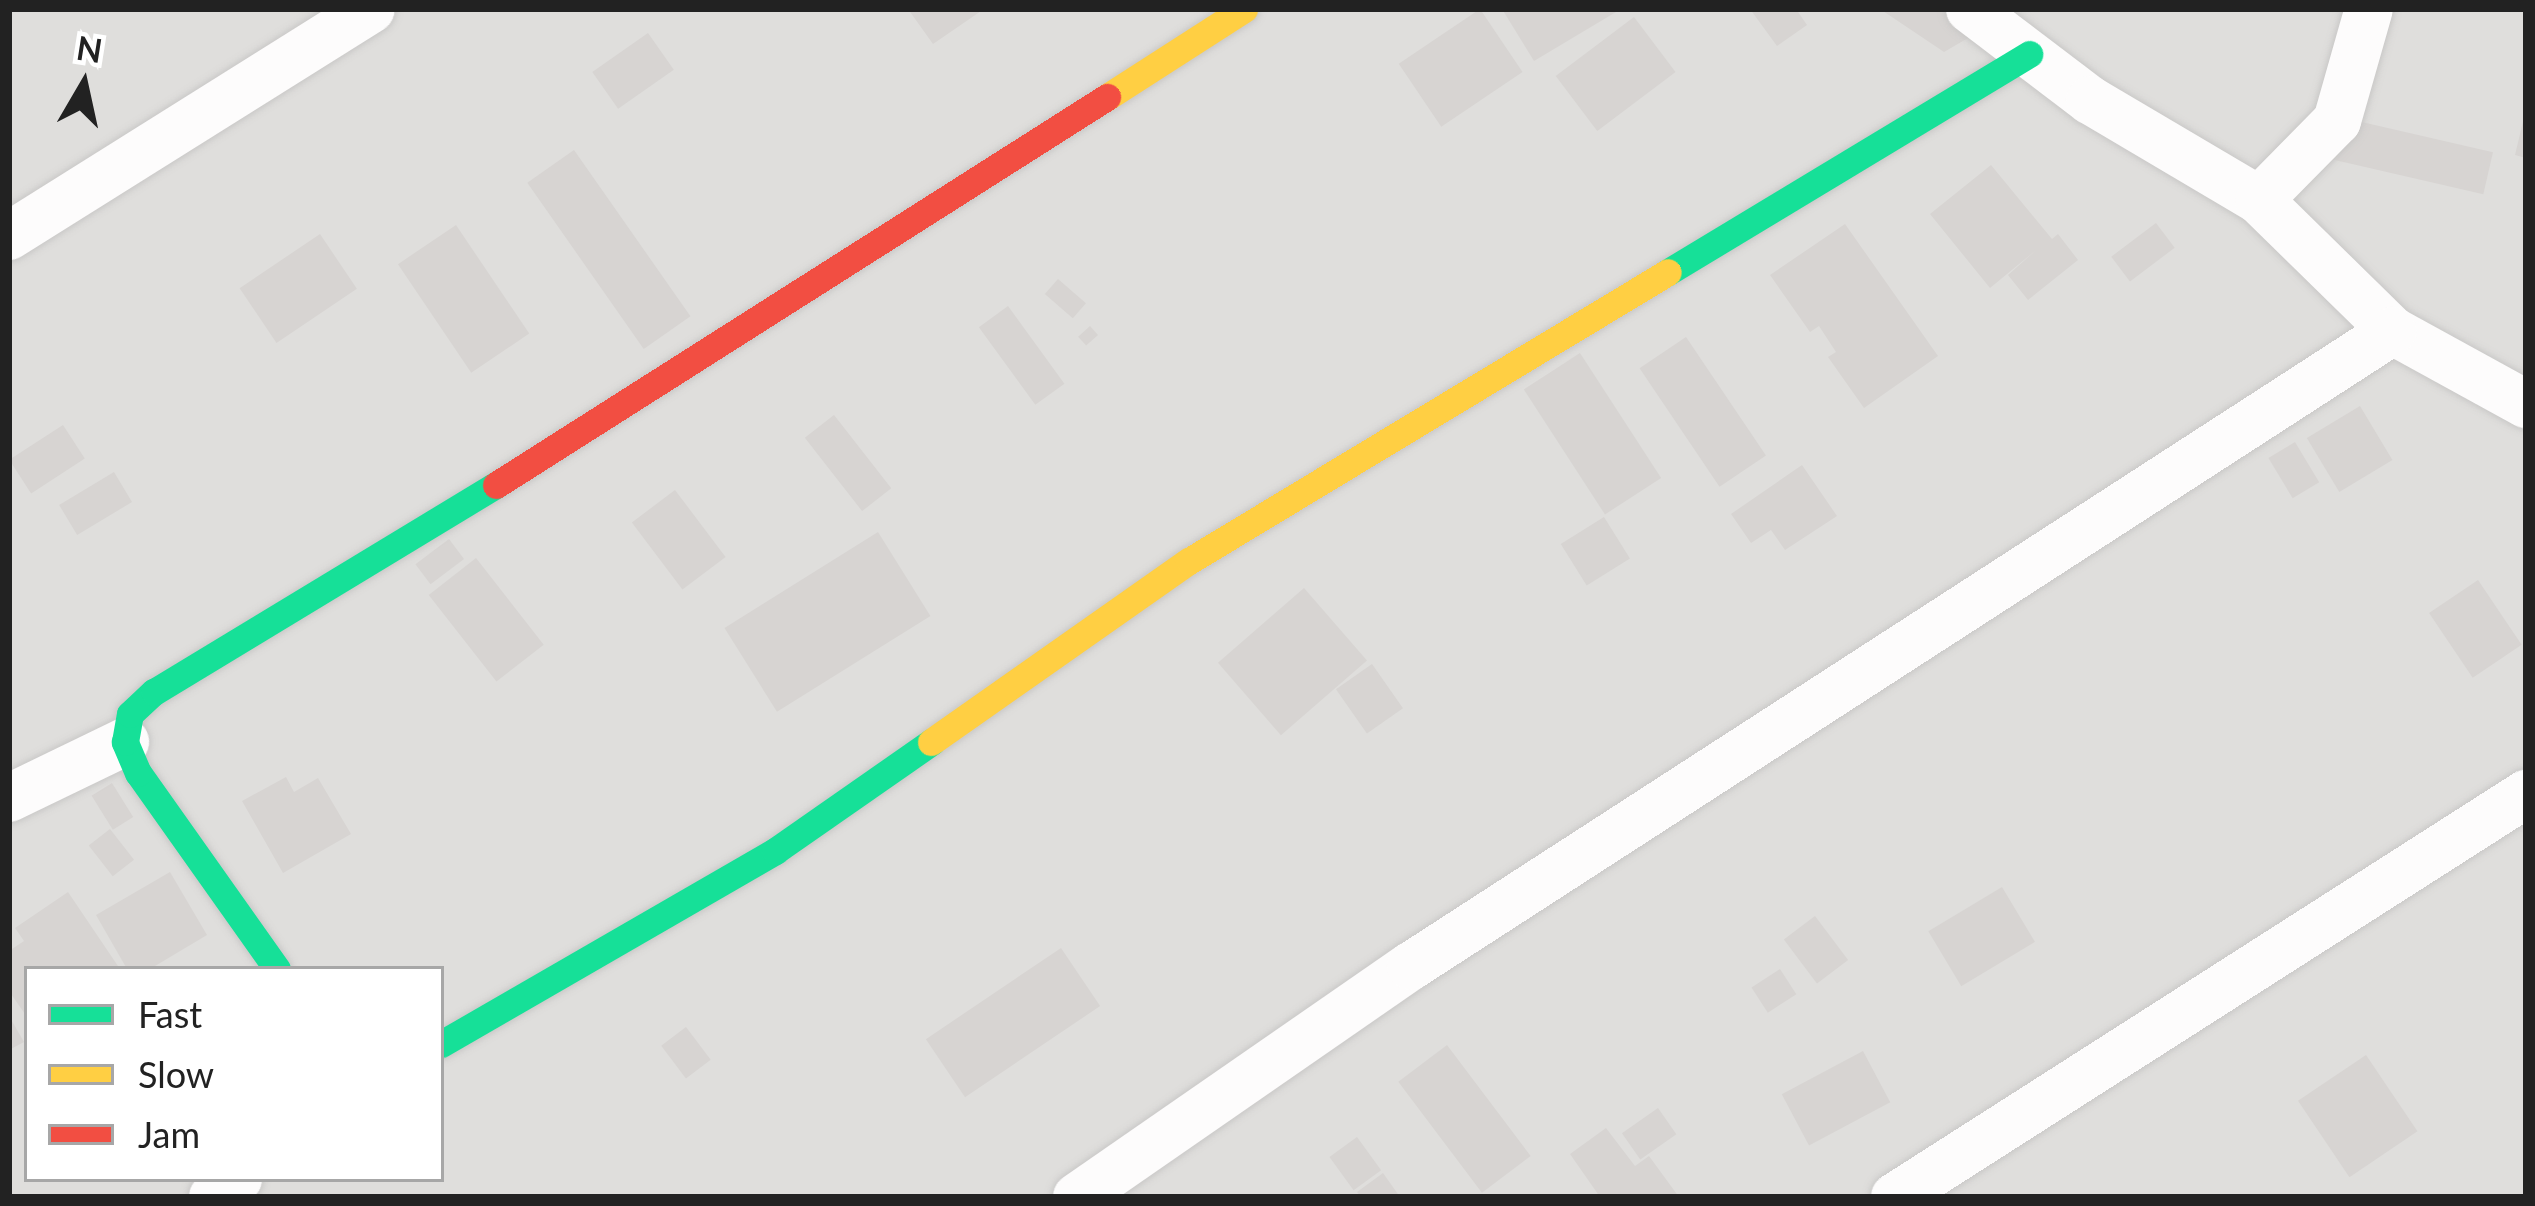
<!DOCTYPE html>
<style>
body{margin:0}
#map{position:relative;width:2535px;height:1206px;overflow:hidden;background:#f0eeeb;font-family:Lato,sans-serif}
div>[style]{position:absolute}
.residential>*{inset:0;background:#dfdedc}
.building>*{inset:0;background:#d7d4d2;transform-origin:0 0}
.roads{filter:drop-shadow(0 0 3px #c9c8c7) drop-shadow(0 0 3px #c9c8c7)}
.street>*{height:48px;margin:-24px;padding:0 24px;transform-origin:24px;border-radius:24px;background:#fdfcfc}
.fast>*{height:27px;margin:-13.5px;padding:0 13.5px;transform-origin:13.5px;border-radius:13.5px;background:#16e098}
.slow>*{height:27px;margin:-13.5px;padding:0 13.5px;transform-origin:13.5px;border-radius:13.5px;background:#ffcf43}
.jam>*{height:27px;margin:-13.5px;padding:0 13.5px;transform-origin:13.5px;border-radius:13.5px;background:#f24e42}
span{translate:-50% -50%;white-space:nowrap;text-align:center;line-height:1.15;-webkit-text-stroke:10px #fff;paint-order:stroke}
.frame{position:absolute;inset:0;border:12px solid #222;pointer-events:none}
.legend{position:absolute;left:24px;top:966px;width:420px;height:216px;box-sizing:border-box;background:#fff;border:3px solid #a7a7a7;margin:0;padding:15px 21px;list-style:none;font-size:36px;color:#222}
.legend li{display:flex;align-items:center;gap:24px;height:60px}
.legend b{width:60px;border:3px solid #a7a7a7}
.north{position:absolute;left:24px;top:24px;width:120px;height:120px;-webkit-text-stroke:9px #fff;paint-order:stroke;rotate:9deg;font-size:33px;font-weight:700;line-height:48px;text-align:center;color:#222}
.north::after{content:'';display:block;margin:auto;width:42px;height:54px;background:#222;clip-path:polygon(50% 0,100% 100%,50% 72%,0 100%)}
</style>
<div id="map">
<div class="residential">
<div style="clip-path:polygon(evenodd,9px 9px,2526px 9px,2526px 1197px,9px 1197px,9px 9px,27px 969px,441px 969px,441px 1179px,27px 1179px,27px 969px)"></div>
</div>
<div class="building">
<div style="clip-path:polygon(908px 9px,984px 9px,933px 44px)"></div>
<div style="left:1480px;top:9px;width:76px;height:98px;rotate:56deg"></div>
<div style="clip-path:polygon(1502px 9px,1621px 9px,1534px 61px)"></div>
<div style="clip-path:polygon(1750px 9px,1796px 9px,1807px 25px,1777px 46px)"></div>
<div style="clip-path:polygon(1880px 9px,1950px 9px,1980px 31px,1944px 52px)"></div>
<div style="left:1634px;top:17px;width:69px;height:98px;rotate:53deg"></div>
<div style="left:648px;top:33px;width:45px;height:68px;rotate:55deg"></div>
<div style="left:2340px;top:117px;width:157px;height:43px;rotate:13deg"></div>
<div style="clip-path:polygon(2524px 117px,2526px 117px,2526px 158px,2515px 155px)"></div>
<div style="left:574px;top:150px;width:203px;height:57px;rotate:55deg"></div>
<div style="clip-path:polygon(1991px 165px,2052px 239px,2058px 234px,2078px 260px,2028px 300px,2008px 275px,2035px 251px,1990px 288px,1930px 214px)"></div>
<div style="left:2156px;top:223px;width:31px;height:56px;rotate:53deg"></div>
<div style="clip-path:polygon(1845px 224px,1938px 356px,1864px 408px,1828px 357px,1836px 352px,1819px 326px,1810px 332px,1770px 275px)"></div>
<div style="left:456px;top:225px;width:131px;height:70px;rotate:56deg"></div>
<div style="left:320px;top:234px;width:66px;height:97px;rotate:56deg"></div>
<div style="left:1058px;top:279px;width:37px;height:20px;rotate:41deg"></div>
<div style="left:1008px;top:306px;width:96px;height:36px;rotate:54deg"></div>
<div style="left:1090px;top:326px;width:12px;height:16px;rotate:48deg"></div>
<div style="left:1686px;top:337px;width:143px;height:56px;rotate:56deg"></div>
<div style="left:1580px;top:353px;width:149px;height:67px;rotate:57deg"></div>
<div style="left:2360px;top:406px;width:63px;height:62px;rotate:59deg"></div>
<div style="left:834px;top:415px;width:93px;height:37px;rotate:52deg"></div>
<div style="left:63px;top:425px;width:40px;height:64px;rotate:57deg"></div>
<div style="left:2295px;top:442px;width:47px;height:31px;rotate:59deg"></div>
<div style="clip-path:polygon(1802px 465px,1837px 516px,1785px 550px,1771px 530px,1751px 543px,1731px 514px)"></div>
<div style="left:114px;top:472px;width:35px;height:64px;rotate:59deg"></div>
<div style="left:675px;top:490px;width:84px;height:54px;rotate:53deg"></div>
<div style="left:1604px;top:517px;width:49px;height:51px;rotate:58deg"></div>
<div style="left:878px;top:532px;width:99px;height:181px;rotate:58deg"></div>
<div style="left:449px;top:539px;width:25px;height:42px;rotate:53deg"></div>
<div style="left:476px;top:558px;width:110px;height:60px;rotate:52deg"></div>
<div style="left:2478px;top:580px;width:78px;height:59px;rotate:56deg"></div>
<div style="left:1304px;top:588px;width:96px;height:114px;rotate:49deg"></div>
<div style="left:1372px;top:664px;width:54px;height:44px;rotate:55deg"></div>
<div style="clip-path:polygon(286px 777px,294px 792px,318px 778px,351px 834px,283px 873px,242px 801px)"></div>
<div style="left:112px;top:783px;width:40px;height:24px;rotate:58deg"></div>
<div style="left:110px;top:829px;width:39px;height:27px;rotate:52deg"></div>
<div style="clip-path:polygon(170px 872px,207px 935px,150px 969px,127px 969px,96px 915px)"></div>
<div style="left:2002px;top:887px;width:64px;height:86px;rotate:59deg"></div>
<div style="clip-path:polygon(68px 892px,120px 969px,27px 969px,27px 1017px,9px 991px,9px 951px,24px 941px,15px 928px)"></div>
<div style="left:1815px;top:916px;width:55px;height:39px;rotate:53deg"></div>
<div style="left:1061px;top:948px;width:70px;height:163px;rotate:56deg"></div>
<div style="left:1780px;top:969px;width:30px;height:34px;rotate:57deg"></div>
<div style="clip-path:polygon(9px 1016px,24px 1042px,9px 1050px)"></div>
<div style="left:686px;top:1027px;width:41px;height:31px;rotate:53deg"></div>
<div style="left:1447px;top:1045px;width:139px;height:61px;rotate:53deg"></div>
<div style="left:1863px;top:1051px;width:58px;height:92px;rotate:62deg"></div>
<div style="left:2366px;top:1055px;width:92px;height:82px;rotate:56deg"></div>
<div style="left:1658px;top:1108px;width:32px;height:44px;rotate:55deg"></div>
<div style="clip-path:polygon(1606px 1128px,1635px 1166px,1649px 1156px,1679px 1197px,1600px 1197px,1570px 1154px)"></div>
<div style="left:1357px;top:1137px;width:41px;height:34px;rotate:54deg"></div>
<div style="clip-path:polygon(1383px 1173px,1400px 1197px,1361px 1197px,1357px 1192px)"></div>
</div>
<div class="roads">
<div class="street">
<div style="left:1970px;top:9px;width:151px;rotate:37.2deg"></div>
<div style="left:2090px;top:100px;width:196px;rotate:30.6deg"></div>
<div style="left:2259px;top:200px;width:187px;rotate:44.4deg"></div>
<div style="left:2393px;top:331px;width:152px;rotate:28.8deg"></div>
<div style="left:2259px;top:200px;width:111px;rotate:-45.4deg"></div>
<div style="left:2337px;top:121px;width:116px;rotate:-74.1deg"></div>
<div style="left:9px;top:236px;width:427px;rotate:-32.1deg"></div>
<div style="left:9px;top:798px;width:129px;rotate:-25.8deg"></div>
<div style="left:213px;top:1197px;width:31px;rotate:-36deg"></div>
<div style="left:1077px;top:1197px;width:406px;rotate:-34.7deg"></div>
<div style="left:1411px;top:966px;width:1169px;rotate:-32.89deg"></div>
<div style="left:1895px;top:1197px;width:749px;rotate:-32.57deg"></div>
</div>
<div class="fast">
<div style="left:1668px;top:272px;width:422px;rotate:-31.1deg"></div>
<div style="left:277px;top:969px;width:240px;rotate:-125.3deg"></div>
<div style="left:138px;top:773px;width:34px;rotate:-113deg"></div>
<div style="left:125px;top:742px;width:28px;rotate:-80deg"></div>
<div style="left:130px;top:714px;width:33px;rotate:-43deg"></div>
<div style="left:154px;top:692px;width:400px;rotate:-31.2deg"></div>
<div style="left:441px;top:1044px;width:386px;rotate:-30deg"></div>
<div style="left:775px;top:851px;width:190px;rotate:-34.9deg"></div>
</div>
<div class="slow">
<div style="left:1107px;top:97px;width:163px;rotate:-32.7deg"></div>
<div style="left:931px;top:742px;width:315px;rotate:-35.1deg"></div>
<div style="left:1189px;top:561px;width:559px;rotate:-31.1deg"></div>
</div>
<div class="jam">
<div style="left:496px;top:485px;width:724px;rotate:-32.42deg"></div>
</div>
</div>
<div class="frame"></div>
<ul class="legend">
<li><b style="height:15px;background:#16e098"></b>Fast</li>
<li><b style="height:15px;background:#ffcf43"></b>Slow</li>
<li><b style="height:15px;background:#f24e42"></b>Jam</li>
</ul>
<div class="north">N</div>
</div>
